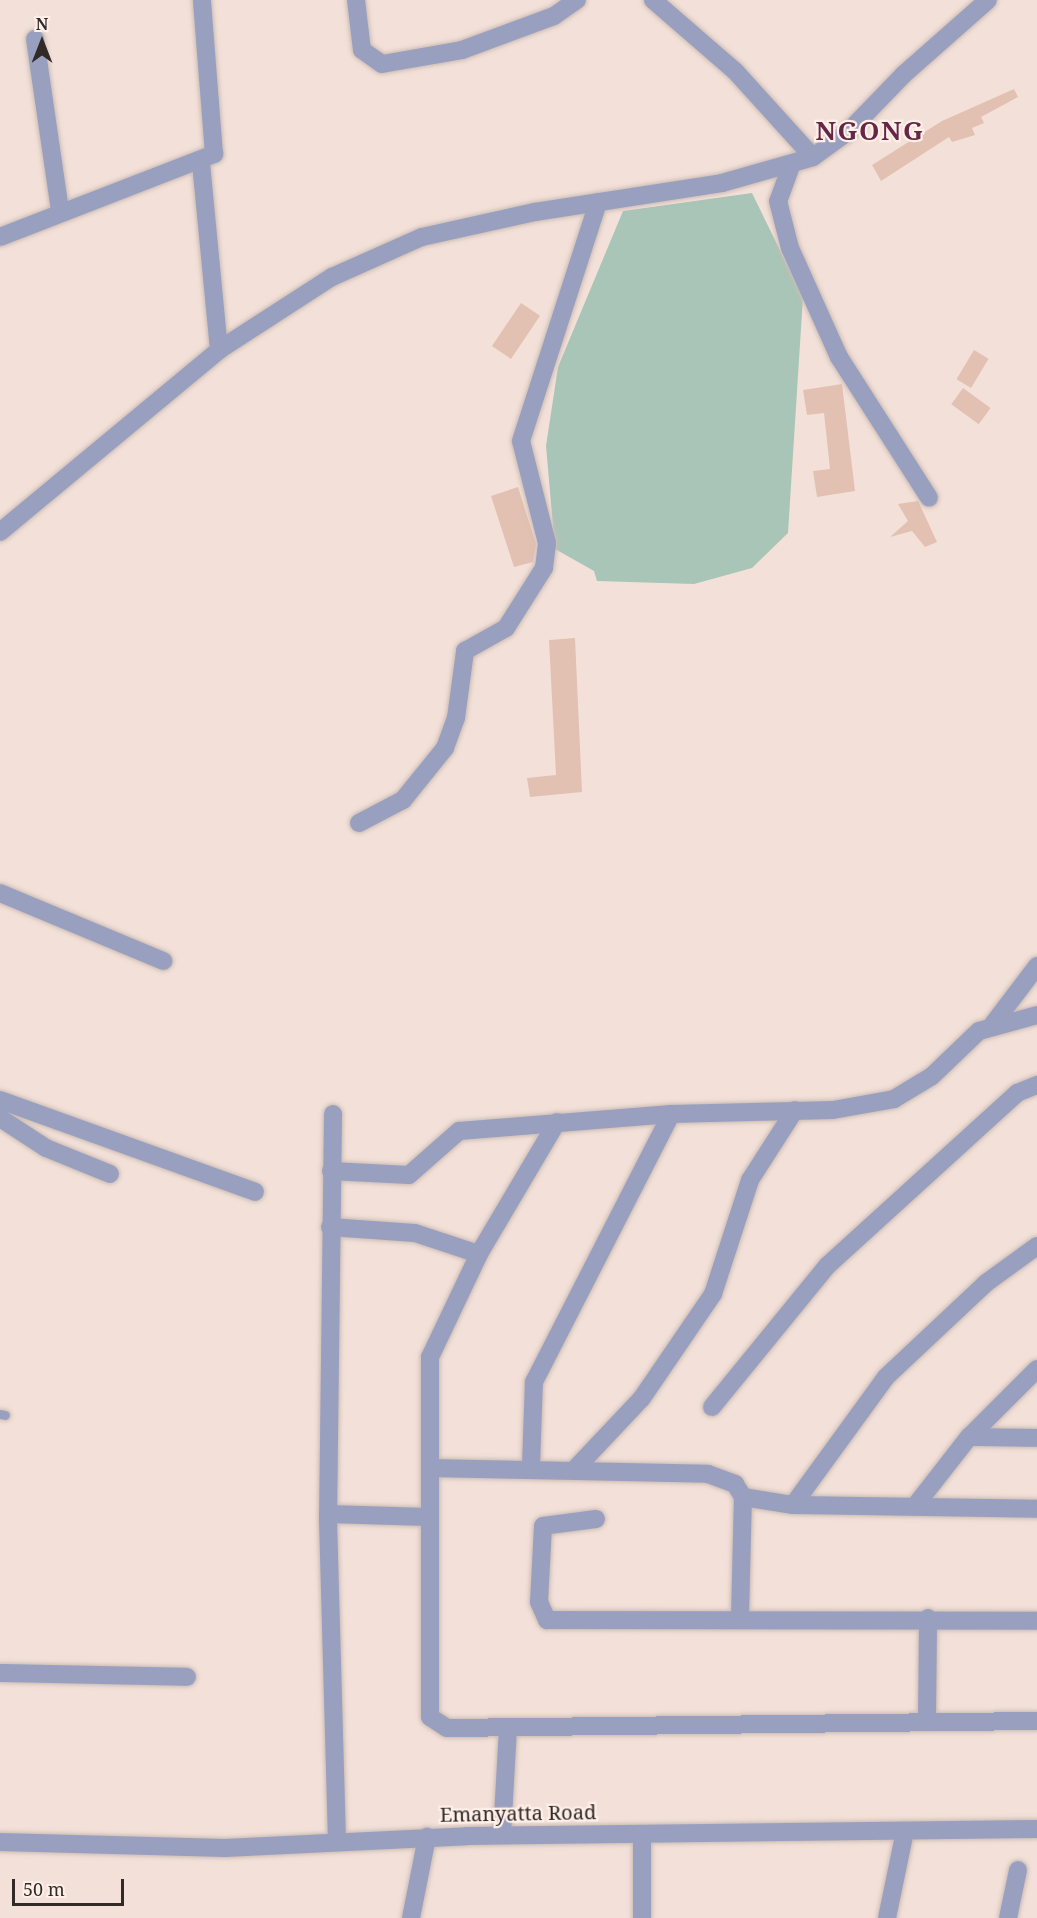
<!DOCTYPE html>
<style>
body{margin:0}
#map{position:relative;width:1037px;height:1918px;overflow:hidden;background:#f3e1d9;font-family:"Noto Serif",serif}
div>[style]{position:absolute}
.green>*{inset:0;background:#a9c5b7}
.building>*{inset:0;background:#e2c1b2;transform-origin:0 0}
.roads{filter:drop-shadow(0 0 2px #ccbcb5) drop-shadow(0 0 2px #ccbcb5)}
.lane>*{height:9px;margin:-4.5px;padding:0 4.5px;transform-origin:4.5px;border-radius:4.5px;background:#99a0bf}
.street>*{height:18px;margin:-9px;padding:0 9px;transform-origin:9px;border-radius:9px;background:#99a0bf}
span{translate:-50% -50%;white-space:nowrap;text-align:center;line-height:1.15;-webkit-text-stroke:4.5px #feefe8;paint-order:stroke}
.street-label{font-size:20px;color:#312a27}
.district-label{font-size:26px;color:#662645;font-weight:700;letter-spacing:1.5px}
.north{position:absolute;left:12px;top:12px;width:60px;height:60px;-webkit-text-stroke:4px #feefe8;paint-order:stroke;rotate:0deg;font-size:16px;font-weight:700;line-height:24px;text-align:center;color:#312a27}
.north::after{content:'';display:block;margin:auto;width:21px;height:27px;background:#312a27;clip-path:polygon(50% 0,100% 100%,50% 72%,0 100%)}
.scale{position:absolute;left:12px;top:1879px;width:112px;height:27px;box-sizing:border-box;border:3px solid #312a27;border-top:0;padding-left:8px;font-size:18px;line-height:21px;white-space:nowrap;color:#312a27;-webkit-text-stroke:4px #feefe8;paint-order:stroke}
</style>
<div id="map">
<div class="green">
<div style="clip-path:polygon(752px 193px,803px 297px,788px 533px,752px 568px,694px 584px,597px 581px,594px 571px,555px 549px,546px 446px,558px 367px,623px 211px)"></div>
</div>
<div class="building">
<div style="clip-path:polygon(1014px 89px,1018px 97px,981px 117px,984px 123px,972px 128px,975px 135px,952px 142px,949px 137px,881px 181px,872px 165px,942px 121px)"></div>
<div style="left:521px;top:303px;width:23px;height:52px;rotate:34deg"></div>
<div style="left:974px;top:350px;width:17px;height:34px;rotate:31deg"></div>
<div style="clip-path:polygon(842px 384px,855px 491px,817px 497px,813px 471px,830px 469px,824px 413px,807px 415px,803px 390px)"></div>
<div style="left:963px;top:388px;width:34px;height:20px;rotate:36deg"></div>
<div style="clip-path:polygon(518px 487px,536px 544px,533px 562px,514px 567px,491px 496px)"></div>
<div style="clip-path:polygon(918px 501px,937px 542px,925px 547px,912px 531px,890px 537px,908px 521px,898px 504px)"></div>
<div style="clip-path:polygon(575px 638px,582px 792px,530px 797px,527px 778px,556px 775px,549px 640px)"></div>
</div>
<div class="roads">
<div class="lane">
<div style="left:0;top:1414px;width:5px;rotate:11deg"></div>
</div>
<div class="street">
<div style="left:356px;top:0;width:50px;rotate:83.2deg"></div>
<div style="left:362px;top:50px;width:24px;rotate:35deg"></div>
<div style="left:382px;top:64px;width:81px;rotate:-9.9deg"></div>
<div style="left:462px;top:50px;width:98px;rotate:-20.3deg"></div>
<div style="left:554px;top:16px;width:28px;rotate:-35deg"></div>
<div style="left:653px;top:0;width:108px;rotate:40.9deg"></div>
<div style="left:735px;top:71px;width:116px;rotate:47.8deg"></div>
<div style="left:35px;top:39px;width:174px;rotate:81.7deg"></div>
<div style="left:201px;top:163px;width:188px;rotate:84.5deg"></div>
<div style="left:791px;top:166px;width:37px;rotate:110deg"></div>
<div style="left:778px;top:201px;width:49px;rotate:75.7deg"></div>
<div style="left:790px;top:248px;width:120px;rotate:65.8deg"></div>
<div style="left:839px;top:357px;width:167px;rotate:57.4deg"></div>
<div style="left:0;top:237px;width:230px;rotate:-21.2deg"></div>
<div style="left:214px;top:154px;width:154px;rotate:-94.5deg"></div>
<div style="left:0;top:532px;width:285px;rotate:-39.7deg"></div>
<div style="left:219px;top:350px;width:135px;rotate:-32.9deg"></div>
<div style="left:332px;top:277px;width:98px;rotate:-24deg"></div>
<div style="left:422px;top:237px;width:116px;rotate:-12.5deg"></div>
<div style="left:535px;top:212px;width:189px;rotate:-8.8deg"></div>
<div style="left:722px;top:183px;width:95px;rotate:-15.9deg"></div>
<div style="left:813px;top:157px;width:44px;rotate:-35.8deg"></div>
<div style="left:849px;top:131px;width:78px;rotate:-46deg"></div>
<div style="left:903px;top:75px;width:113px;rotate:-41.4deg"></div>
<div style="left:359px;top:823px;width:50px;rotate:-27.6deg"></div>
<div style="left:403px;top:800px;width:67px;rotate:-51.1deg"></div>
<div style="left:445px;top:748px;width:32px;rotate:-70deg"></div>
<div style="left:456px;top:718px;width:68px;rotate:-82.3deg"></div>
<div style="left:465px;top:651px;width:47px;rotate:-29.3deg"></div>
<div style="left:506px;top:628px;width:71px;rotate:-57.7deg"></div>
<div style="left:544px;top:568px;width:25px;rotate:-83deg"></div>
<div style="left:547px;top:543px;width:105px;rotate:-104.3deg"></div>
<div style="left:521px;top:441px;width:251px;rotate:-72.1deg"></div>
<div style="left:0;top:893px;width:177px;rotate:22.6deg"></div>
<div style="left:993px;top:1024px;width:73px;rotate:-52.8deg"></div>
<div style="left:0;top:1100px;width:271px;rotate:19.8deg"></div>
<div style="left:333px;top:1114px;width:405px;rotate:90.7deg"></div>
<div style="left:328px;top:1519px;width:323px;rotate:88.4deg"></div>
<div style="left:0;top:1118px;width:55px;rotate:33.1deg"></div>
<div style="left:46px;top:1148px;width:69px;rotate:22.1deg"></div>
<div style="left:557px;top:1122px;width:153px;rotate:120.6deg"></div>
<div style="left:479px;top:1254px;width:114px;rotate:115.4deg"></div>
<div style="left:430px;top:1357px;width:360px;rotate:90deg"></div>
<div style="left:430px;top:1717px;width:20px;rotate:33deg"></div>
<div style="left:447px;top:1728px;width:590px;rotate:-0.68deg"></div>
<div style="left:331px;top:1171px;width:78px;rotate:2.9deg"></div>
<div style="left:409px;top:1175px;width:67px;rotate:-41.3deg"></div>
<div style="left:459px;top:1131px;width:213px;rotate:-4.6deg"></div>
<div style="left:671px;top:1114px;width:162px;rotate:-1.4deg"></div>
<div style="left:833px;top:1110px;width:62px;rotate:-10.2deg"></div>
<div style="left:894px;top:1099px;width:44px;rotate:-31.2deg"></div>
<div style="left:932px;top:1076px;width:65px;rotate:-43.8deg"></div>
<div style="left:979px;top:1031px;width:60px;rotate:-15.4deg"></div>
<div style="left:330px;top:1227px;width:85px;rotate:4deg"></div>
<div style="left:415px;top:1233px;width:67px;rotate:18.2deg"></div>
<div style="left:712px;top:1407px;width:182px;rotate:-50.8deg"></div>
<div style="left:827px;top:1266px;width:257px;rotate:-42.3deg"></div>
<div style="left:1017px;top:1093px;width:22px;rotate:-22deg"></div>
<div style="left:969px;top:1437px;width:68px;rotate:0.8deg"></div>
<div style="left:531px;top:1466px;width:84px;rotate:-88deg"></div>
<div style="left:534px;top:1382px;width:301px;rotate:-62.9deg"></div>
<div style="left:430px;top:1468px;width:278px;rotate:1.2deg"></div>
<div style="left:708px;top:1474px;width:29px;rotate:20deg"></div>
<div style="left:735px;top:1484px;width:15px;rotate:58deg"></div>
<div style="left:743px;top:1497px;width:51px;rotate:9.1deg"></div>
<div style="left:793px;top:1505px;width:244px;rotate:0.9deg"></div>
<div style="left:576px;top:1468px;width:96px;rotate:-46.7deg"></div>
<div style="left:642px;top:1398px;width:126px;rotate:-55.7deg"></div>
<div style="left:713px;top:1294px;width:120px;rotate:-72deg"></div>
<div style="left:750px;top:1180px;width:83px;rotate:-57.3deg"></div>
<div style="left:793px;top:1505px;width:158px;rotate:-54deg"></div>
<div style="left:886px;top:1377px;width:137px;rotate:-43.2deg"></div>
<div style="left:986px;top:1283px;width:63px;rotate:-36deg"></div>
<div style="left:915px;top:1506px;width:88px;rotate:-52deg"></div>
<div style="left:969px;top:1437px;width:96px;rotate:-45deg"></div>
<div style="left:328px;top:1514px;width:100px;rotate:1.7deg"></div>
<div style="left:596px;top:1519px;width:53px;rotate:172.5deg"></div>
<div style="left:543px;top:1526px;width:76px;rotate:93deg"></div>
<div style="left:539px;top:1602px;width:20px;rotate:66deg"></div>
<div style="left:547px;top:1620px;width:490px;rotate:0.1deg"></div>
<div style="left:740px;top:1617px;width:120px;rotate:-88.6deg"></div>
<div style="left:0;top:1673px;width:187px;rotate:1.2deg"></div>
<div style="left:927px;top:1720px;width:102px;rotate:-89.4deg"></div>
<div style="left:502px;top:1835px;width:108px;rotate:-86.8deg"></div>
<div style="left:0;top:1842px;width:225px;rotate:1.5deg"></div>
<div style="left:225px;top:1848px;width:242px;rotate:-2.8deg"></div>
<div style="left:467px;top:1836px;width:570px;rotate:-0.7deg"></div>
<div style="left:411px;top:1918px;width:83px;rotate:-78.8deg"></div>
<div style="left:642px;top:1918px;width:84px;rotate:-90deg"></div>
<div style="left:887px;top:1918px;width:89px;rotate:-78.3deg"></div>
<div style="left:1008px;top:1918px;width:49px;rotate:-78.2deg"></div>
</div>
</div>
<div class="street-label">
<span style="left:518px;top:1813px;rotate:-1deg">Emanyatta Road</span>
</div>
<div class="district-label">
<span style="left:870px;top:131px">NGONG</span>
</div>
<div class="north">N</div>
<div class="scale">50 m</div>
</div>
